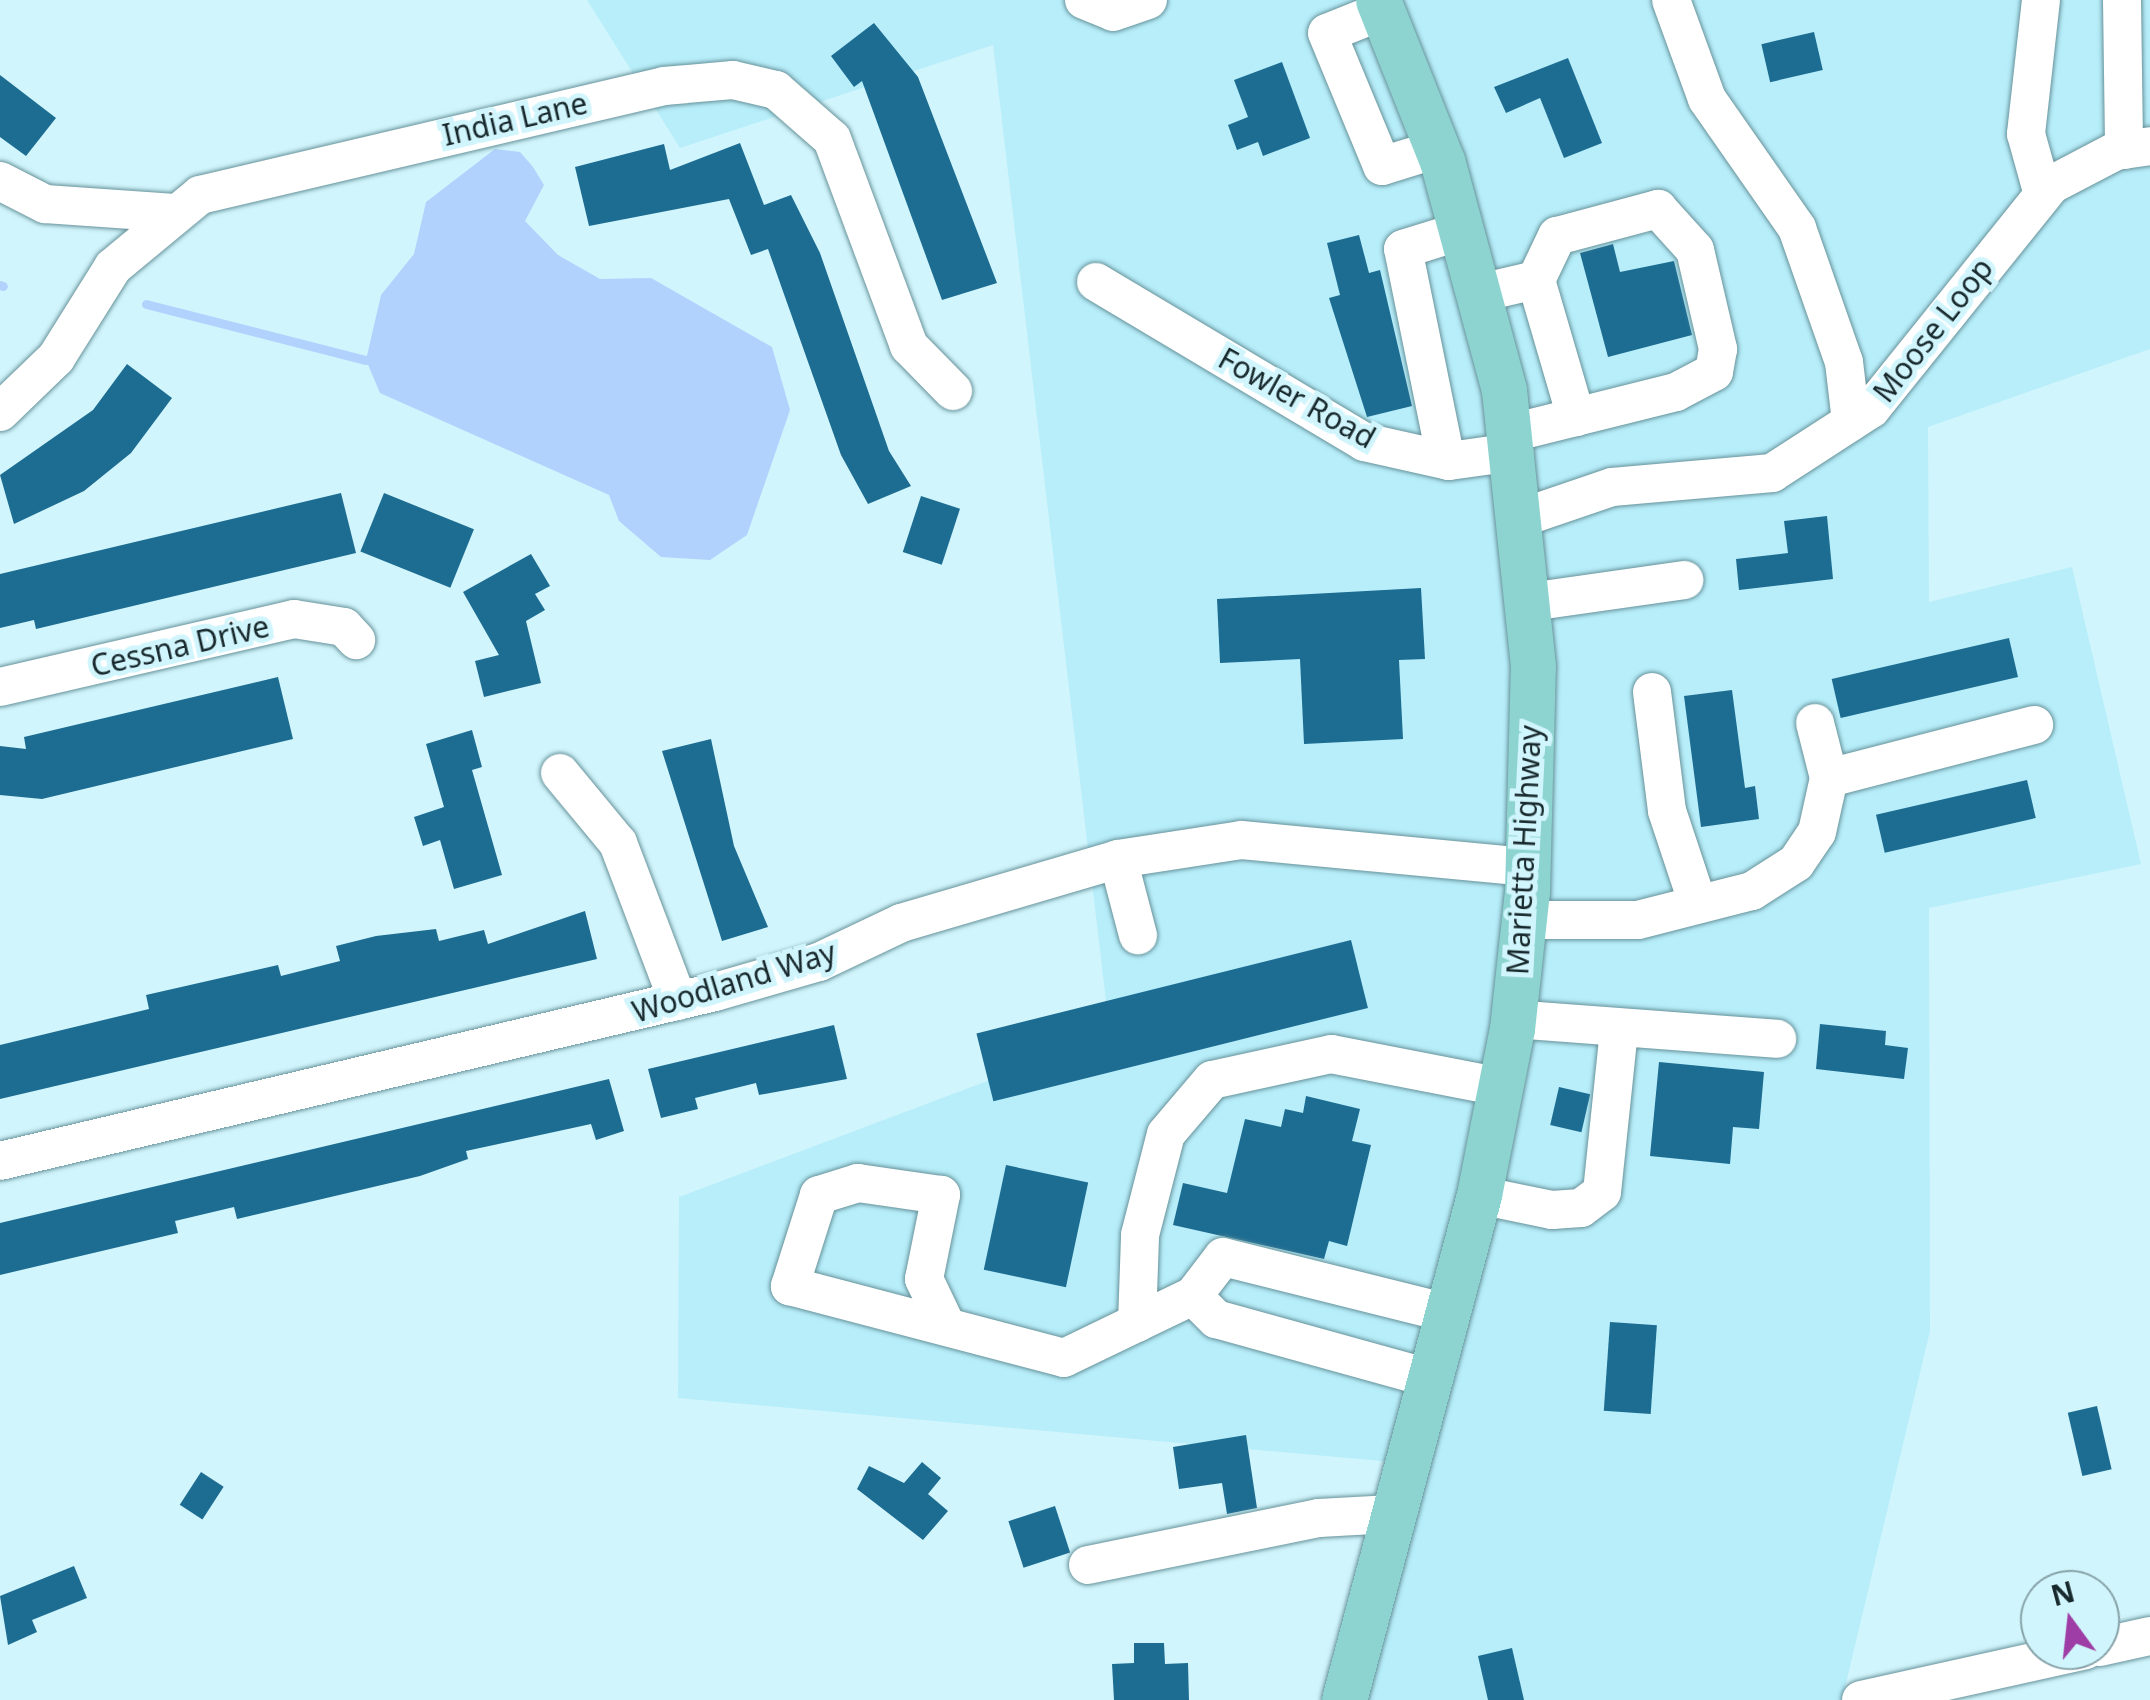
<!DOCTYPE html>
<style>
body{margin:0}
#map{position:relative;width:2150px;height:1700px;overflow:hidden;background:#d1f5fc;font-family:"Noto Sans",sans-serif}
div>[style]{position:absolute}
.built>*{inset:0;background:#b7eefa}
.water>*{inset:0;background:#b2d2fe}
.stream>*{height:9px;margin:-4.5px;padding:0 4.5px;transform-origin:4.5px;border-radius:4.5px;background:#b2d2fe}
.building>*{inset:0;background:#1d6c92;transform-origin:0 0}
.roads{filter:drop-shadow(0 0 2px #67929a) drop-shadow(0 0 2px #67929a)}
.minor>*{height:38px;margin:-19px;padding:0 19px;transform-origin:19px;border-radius:19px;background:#fff}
.major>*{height:45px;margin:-22.5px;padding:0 22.5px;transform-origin:22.5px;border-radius:22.5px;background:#8dd4d0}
span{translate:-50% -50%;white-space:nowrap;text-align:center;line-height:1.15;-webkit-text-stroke:10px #d1f5fc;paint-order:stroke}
.street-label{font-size:30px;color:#18292d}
.north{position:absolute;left:2020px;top:1570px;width:100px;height:100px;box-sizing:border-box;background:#d1f5fc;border:2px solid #87a3a9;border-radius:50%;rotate:345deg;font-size:28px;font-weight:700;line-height:40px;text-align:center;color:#18292d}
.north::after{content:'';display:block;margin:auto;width:35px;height:45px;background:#9e3da5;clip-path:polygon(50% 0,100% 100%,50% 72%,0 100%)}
</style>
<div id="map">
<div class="built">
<div style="clip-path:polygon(587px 0,2150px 0,2150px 349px,1928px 427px,1929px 602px,2072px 567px,2141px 864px,1929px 908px,1930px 1331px,1842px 1700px,1351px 1700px,1415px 1464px,678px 1398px,679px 1197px,1110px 1035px,993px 45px,680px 148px)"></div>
</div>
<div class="water">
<div style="clip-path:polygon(495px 149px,520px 152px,533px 167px,544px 185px,525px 221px,558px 255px,600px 279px,651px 278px,772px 347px,790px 410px,747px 535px,710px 560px,661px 557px,619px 521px,609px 495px,380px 393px,366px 360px,381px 295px,414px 254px,426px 202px)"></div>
</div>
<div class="stream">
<div style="left:0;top:285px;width:3px;rotate:18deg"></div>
<div style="left:146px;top:304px;width:227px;rotate:14.3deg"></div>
</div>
<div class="building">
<div style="clip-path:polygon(874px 23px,918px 77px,997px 283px,942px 300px,862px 81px,854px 87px,831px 56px)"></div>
<div style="left:1814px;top:32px;width:39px;height:54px;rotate:77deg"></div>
<div style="clip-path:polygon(1568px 58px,1602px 143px,1564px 158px,1540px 98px,1506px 113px,1494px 87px)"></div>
<div style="clip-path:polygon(1282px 62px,1310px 138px,1263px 156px,1258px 142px,1237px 150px,1228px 125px,1248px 117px,1234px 80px)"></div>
<div style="clip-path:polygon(0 75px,56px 118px,26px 156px,0 137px)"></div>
<div style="clip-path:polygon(740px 143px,764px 205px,791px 195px,820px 253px,889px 451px,911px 486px,868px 504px,841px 455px,768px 249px,751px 255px,729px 199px,589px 226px,575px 167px,664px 144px,670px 170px)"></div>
<div style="clip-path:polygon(1359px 235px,1369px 273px,1380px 270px,1412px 406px,1367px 417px,1329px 298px,1340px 295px,1327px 243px)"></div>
<div style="clip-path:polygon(1613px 244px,1620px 272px,1674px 261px,1692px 335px,1608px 357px,1580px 253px)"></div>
<div style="clip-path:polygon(127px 364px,172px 398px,131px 453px,84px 491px,14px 524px,0 475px,93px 410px)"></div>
<div style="clip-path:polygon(341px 493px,356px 553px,36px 629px,34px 620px,0 628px,0 574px)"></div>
<div style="left:384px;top:493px;width:97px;height:63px;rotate:22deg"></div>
<div style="left:921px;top:496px;width:41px;height:59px;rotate:18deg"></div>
<div style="clip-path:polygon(1827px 516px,1833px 579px,1739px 590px,1736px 559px,1788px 553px,1784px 521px)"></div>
<div style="clip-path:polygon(531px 554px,550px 586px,535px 594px,545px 610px,526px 621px,541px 683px,484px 697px,475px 661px,499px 655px,463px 592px)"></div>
<div style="clip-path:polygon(1421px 588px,1425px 659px,1399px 660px,1403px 739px,1304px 744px,1300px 659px,1220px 663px,1217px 599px)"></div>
<div style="left:2009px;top:638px;width:40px;height:182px;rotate:77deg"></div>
<div style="clip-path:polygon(278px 677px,293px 739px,42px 799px,0 795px,0 746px,26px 749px,24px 737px)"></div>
<div style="clip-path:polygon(1732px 690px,1745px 788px,1755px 786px,1759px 819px,1701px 827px,1684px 696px)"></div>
<div style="clip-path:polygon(472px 730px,482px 767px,472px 770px,502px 875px,454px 889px,440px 840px,423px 846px,414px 817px,444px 807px,426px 744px)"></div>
<div style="clip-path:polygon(711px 739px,734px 846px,768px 927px,722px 941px,662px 751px)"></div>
<div style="left:2027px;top:780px;width:39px;height:155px;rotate:77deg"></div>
<div style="clip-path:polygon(585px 911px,597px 959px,0 1099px,0 1045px,149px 1009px,146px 995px,278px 965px,281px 976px,340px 961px,336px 946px,376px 936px,436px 929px,439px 941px,484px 930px,488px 944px)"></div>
<div style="left:1351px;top:940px;width:70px;height:386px;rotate:76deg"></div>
<div style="clip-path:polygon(1820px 1024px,1886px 1031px,1885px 1045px,1908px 1048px,1904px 1079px,1816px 1069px)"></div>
<div style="clip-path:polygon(834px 1025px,847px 1079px,759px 1095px,756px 1083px,695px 1098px,698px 1109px,661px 1118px,648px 1069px)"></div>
<div style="clip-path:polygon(1659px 1062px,1764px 1072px,1759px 1129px,1733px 1127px,1730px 1164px,1650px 1156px)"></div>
<div style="clip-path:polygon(609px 1079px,624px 1131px,596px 1140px,591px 1124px,466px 1151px,468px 1159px,420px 1176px,237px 1219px,234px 1207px,175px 1221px,178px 1233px,0 1275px,0 1223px)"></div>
<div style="left:1559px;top:1087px;width:32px;height:39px;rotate:13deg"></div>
<div style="clip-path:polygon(1306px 1096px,1360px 1109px,1352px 1141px,1371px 1145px,1347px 1246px,1329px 1241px,1324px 1259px,1173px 1225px,1183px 1183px,1227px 1193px,1245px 1119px,1281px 1127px,1285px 1109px,1303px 1113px)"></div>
<div style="left:1006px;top:1165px;width:84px;height:107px;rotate:12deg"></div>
<div style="left:1610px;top:1322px;width:47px;height:89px;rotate:4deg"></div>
<div style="left:2097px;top:1406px;width:65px;height:30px;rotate:77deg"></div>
<div style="clip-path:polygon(1246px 1435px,1257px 1508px,1227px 1514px,1222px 1483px,1179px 1489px,1173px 1447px)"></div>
<div style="clip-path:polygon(922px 1462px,941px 1478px,928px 1494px,948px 1511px,923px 1540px,857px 1489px,869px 1466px,904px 1483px)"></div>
<div style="left:201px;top:1472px;width:27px;height:39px;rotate:33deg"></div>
<div style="left:1055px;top:1506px;width:49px;height:49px;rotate:72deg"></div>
<div style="clip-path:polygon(74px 1566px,87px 1598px,32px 1620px,37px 1632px,8px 1645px,0 1596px)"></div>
<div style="clip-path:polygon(1134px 1643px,1164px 1643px,1165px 1664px,1188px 1663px,1189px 1700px,1114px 1700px,1112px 1664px,1134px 1663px)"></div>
<div style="clip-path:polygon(1512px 1648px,1524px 1700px,1488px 1700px,1478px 1656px)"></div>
</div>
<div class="roads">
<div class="minor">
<div style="left:1084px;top:0;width:31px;rotate:22deg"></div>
<div style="left:1113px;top:12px;width:37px;rotate:-19deg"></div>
<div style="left:1671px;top:0;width:105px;rotate:70deg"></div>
<div style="left:1707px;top:99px;width:157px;rotate:55.1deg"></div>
<div style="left:1797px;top:228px;width:142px;rotate:70.7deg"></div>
<div style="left:1844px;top:362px;width:60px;rotate:83.3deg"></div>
<div style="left:2041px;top:0;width:135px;rotate:96.4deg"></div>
<div style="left:2026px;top:134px;width:63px;rotate:74.4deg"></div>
<div style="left:2122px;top:0;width:150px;rotate:89.2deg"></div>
<div style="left:1382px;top:11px;width:59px;rotate:158.2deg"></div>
<div style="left:1327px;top:33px;width:144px;rotate:67.5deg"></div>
<div style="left:1382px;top:166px;width:58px;rotate:-17.2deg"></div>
<div style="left:0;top:181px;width:51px;rotate:27.1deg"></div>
<div style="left:45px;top:204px;width:130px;rotate:4deg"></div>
<div style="left:1536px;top:280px;width:143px;rotate:73.7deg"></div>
<div style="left:1096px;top:282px;width:312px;rotate:30.8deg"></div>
<div style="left:1364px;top:442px;width:87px;rotate:12.6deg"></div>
<div style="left:1449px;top:461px;width:66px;rotate:-7.9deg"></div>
<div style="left:1480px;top:293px;width:57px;rotate:-13.1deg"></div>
<div style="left:1536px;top:280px;width:49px;rotate:-64.5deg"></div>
<div style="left:1557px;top:236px;width:105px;rotate:-15deg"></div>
<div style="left:1658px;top:209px;width:55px;rotate:47.9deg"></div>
<div style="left:1695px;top:250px;width:102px;rotate:76.9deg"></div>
<div style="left:1718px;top:349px;width:23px;rotate:100deg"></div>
<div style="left:1714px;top:372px;width:43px;rotate:152.2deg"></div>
<div style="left:1676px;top:392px;width:170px;rotate:166deg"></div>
<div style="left:0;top:412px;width:78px;rotate:-44deg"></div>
<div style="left:56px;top:358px;width:107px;rotate:-57.9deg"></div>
<div style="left:113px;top:267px;width:113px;rotate:-39.6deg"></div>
<div style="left:200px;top:195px;width:477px;rotate:-13.2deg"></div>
<div style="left:664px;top:86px;width:69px;rotate:-5deg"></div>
<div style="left:733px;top:80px;width:44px;rotate:13.1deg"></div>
<div style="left:776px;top:90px;width:74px;rotate:41.2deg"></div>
<div style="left:832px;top:139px;width:221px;rotate:69.6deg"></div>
<div style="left:909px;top:346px;width:63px;rotate:45.6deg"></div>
<div style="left:1446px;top:460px;width:215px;rotate:-101.5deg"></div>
<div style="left:1403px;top:249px;width:61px;rotate:-17.2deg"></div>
<div style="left:1521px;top:518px;width:96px;rotate:-18.8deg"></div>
<div style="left:1612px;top:487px;width:161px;rotate:-5deg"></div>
<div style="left:1772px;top:473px;width:118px;rotate:-32.9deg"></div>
<div style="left:1871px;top:409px;width:287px;rotate:-51.2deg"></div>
<div style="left:2051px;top:185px;width:73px;rotate:-27.6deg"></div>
<div style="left:2116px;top:151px;width:34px;rotate:-8deg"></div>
<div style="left:1530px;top:602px;width:156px;rotate:-8.1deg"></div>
<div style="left:0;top:687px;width:302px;rotate:-13deg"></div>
<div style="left:294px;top:619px;width:51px;rotate:9.1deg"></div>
<div style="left:344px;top:627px;width:18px;rotate:47deg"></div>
<div style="left:1652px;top:692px;width:120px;rotate:82.8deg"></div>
<div style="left:1667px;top:811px;width:98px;rotate:71.6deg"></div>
<div style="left:1815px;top:723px;width:57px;rotate:75.7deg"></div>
<div style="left:560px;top:773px;width:91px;rotate:50.4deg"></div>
<div style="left:618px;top:843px;width:169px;rotate:69.2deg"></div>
<div style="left:1118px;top:859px;width:79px;rotate:75.3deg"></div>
<div style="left:1524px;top:920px;width:114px"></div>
<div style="left:1638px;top:920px;width:118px;rotate:-14.3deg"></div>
<div style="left:1752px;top:891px;width:52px;rotate:-32.5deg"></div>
<div style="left:1796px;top:863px;width:37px;rotate:-56deg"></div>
<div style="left:1817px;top:832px;width:55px;rotate:-77.5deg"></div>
<div style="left:1829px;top:778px;width:212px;rotate:-14.5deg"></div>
<div style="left:1513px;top:1019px;width:265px;rotate:4.3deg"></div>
<div style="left:0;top:1161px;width:735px;rotate:-13.3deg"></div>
<div style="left:715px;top:992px;width:108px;rotate:-16.1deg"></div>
<div style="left:819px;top:962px;width:91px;rotate:-25.4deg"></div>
<div style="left:901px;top:923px;width:226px;rotate:-16.4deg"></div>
<div style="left:1118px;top:859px;width:125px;rotate:-8.7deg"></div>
<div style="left:1242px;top:840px;width:287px;rotate:5.4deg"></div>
<div style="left:1479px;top:1195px;width:75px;rotate:11.6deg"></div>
<div style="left:1552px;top:1210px;width:29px;rotate:-4deg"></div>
<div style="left:1581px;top:1208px;width:26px;rotate:-37deg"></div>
<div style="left:1602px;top:1192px;width:163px;rotate:-84deg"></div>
<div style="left:1193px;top:1296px;width:33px;rotate:45deg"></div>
<div style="left:1216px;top:1319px;width:221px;rotate:15.5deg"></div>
<div style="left:945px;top:1323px;width:49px;rotate:-115.5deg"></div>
<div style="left:924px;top:1279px;width:86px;rotate:-78.6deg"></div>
<div style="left:941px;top:1195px;width:84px;rotate:-171.8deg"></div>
<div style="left:858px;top:1183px;width:41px;rotate:162.9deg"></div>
<div style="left:819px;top:1195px;width:96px;rotate:107.7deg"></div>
<div style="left:790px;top:1286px;width:283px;rotate:14.7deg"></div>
<div style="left:1064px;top:1358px;width:143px;rotate:-25.7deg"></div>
<div style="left:1193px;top:1296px;width:49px;rotate:-52.4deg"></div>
<div style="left:1223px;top:1257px;width:231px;rotate:14deg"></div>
<div style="left:1137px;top:1323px;width:88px;rotate:-88deg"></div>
<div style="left:1140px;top:1235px;width:104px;rotate:-75.6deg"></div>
<div style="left:1166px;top:1134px;width:71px;rotate:-49.6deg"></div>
<div style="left:1212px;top:1080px;width:122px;rotate:-12.3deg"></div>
<div style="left:1331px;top:1054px;width:173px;rotate:11deg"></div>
<div style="left:1088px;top:1565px;width:236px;rotate:-11.5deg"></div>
<div style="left:1319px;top:1518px;width:73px;rotate:-3.1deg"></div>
<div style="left:2100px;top:1647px;width:51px;rotate:-12.4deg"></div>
<div style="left:1861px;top:1700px;width:230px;rotate:-12.5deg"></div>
</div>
<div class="major">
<div style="left:1344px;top:1700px;width:523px;rotate:-75.03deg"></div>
<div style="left:1479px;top:1195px;width:169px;rotate:-78.8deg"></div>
<div style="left:1512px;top:1029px;width:139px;rotate:-83.8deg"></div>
<div style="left:1527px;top:891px;width:225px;rotate:-88.5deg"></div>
<div style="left:1533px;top:666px;width:278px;rotate:-96deg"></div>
<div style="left:1504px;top:390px;width:237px;rotate:-105.1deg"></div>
<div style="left:1442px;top:161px;width:173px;rotate:-111.7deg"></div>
</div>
</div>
<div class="street-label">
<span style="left:515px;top:119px;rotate:-13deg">India Lane</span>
<span style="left:1933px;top:330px;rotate:-52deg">Moose Loop</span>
<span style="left:1297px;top:398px;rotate:29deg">Fowler Road</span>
<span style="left:180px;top:646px;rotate:-13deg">Cessna Drive</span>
<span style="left:1524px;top:850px;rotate:-87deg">Marietta Highway</span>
<span style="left:734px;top:982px;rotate:-17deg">Woodland Way</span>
</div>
<div class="north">N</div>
</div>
